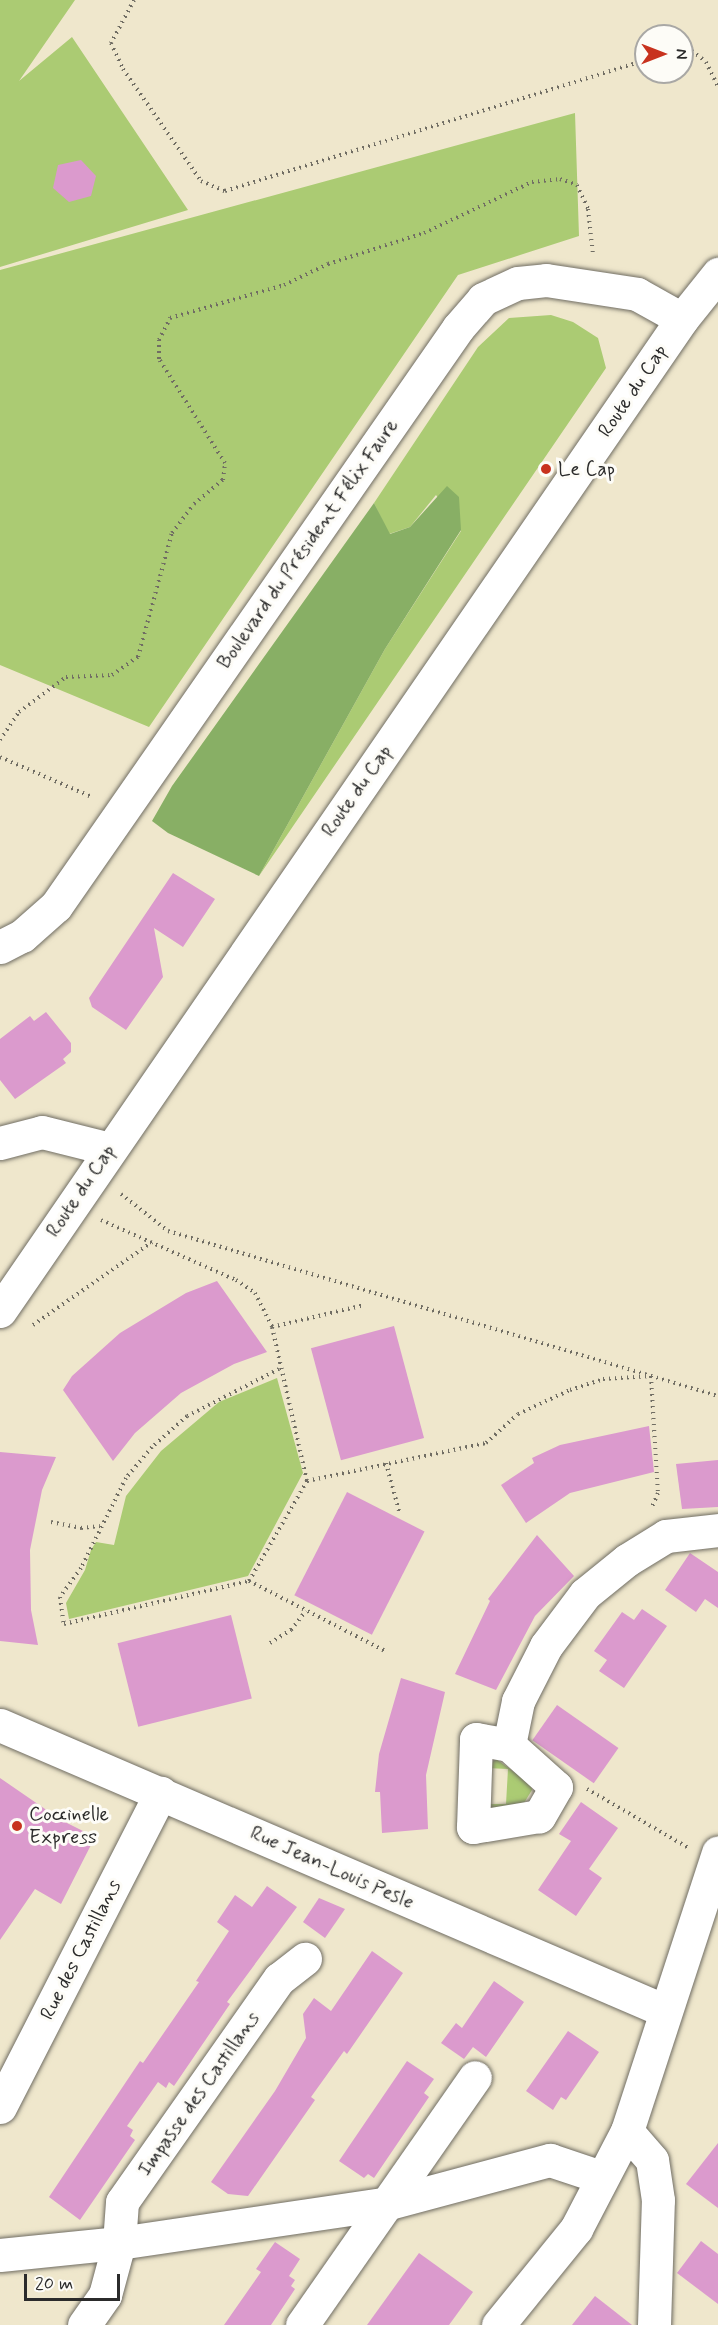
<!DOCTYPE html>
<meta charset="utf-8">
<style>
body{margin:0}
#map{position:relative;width:718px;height:2325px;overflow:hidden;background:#efe7cc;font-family:Mynerve,sans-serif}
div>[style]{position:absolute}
.green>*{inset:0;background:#abcb73}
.forest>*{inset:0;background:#88af65}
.building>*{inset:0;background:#db9acd;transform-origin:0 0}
.path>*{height:4px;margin-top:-2px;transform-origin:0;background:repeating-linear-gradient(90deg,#706d63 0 1.5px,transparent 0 6px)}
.roads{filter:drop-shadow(0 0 2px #706d63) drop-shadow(0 0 2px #706d63)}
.minor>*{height:33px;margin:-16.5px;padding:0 16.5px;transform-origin:16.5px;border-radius:16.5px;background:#fff}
.tertiary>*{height:33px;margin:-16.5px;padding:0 16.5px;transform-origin:16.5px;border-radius:16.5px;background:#fff}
.dots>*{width:16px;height:16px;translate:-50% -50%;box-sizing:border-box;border:3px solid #fdfcf7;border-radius:50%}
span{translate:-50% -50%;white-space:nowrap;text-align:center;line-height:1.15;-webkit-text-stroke:6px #fdfcf7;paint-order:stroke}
.street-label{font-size:20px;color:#2b2b2b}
.poi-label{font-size:20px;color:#2b2b2b}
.left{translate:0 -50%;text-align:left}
.north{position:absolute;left:634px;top:24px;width:60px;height:60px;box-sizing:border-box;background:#fdfcf7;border:2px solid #a9a8a5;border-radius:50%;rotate:90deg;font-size:16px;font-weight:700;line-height:24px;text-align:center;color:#2b2b2b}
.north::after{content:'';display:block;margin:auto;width:21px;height:27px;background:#c8321e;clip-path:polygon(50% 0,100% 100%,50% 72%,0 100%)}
.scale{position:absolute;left:24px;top:2274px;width:96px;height:27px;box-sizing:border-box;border:3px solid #2b2b2b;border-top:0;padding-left:8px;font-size:18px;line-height:21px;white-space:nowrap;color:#2b2b2b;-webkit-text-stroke:4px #fdfcf7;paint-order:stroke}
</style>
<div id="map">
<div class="green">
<div style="clip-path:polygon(0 0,75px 0,19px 81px,72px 37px,188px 210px,0 267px)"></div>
<div style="clip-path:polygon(575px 113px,579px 236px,458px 275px,149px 727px,0 665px,0 270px)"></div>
<div style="clip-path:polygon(551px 315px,573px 322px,598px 338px,606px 368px,259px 876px,385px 649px,461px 531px,436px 495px,410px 527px,389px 534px,374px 503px,478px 347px,509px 318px)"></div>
<div style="clip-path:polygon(277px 1378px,303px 1473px,248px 1576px,69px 1619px,66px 1603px,85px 1570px,91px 1550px,96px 1542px,114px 1545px,126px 1496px,161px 1451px,219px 1402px)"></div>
<div style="clip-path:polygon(496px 1759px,531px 1784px,532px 1790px,524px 1803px,488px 1812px,484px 1804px,506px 1804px,508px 1769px,486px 1768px)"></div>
</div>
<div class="forest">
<div style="clip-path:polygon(447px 486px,459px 497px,461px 530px,385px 649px,259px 876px,168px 833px,152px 821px,172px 786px,374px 503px,390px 534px,410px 527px)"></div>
</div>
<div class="building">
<div style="clip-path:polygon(81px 160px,96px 176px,91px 196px,69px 202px,53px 188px,58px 165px)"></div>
<div style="clip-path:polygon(173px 873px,215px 899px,183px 947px,154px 928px,163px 977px,126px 1030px,92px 1007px,89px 998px)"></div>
<div style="clip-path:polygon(46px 1012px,71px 1043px,71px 1052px,63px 1059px,66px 1063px,15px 1099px,0 1080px,0 1039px,30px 1016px,34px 1021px)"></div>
<div style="clip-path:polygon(217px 1281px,267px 1352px,234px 1364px,181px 1393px,135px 1433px,113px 1461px,63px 1390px,72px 1376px,120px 1333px,186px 1293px)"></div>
<div style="left:394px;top:1326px;width:116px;height:86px;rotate:75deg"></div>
<div style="clip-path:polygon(649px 1426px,654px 1472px,570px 1493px,526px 1523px,501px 1485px,534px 1463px,532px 1458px,560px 1445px)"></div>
<div style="clip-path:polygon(0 1452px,56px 1457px,42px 1490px,30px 1550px,31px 1610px,38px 1645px,0 1641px)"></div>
<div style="clip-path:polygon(718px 1460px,718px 1507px,682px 1509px,676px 1464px)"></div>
<div style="left:347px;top:1492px;width:87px;height:116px;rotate:27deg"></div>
<div style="clip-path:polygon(537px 1535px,574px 1576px,535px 1616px,496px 1690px,455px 1674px,490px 1601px,488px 1599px)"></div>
<div style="clip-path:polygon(690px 1553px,718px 1572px,718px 1608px,705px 1599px,696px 1612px,665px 1590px)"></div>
<div style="clip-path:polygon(642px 1609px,667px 1626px,624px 1688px,599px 1671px,607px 1660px,594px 1651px,622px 1612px,634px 1620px)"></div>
<div style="left:231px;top:1615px;width:86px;height:117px;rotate:76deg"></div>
<div style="clip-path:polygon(401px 1678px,445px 1692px,426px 1775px,428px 1829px,382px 1833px,380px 1792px,375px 1792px,379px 1754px)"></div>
<div style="left:557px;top:1705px;width:75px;height:43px;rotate:35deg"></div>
<div style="clip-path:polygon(0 1778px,61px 1820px,95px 1837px,61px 1904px,35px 1889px,0 1940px)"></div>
<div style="clip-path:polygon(581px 1802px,618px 1828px,589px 1869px,602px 1878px,576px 1916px,538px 1890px,571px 1841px,559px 1834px)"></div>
<div style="clip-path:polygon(267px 1886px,297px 1907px,227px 2002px,230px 2004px,174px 2086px,169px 2082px,166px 2088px,158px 2082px,127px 2126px,133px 2130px,130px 2136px,135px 2140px,80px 2220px,49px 2197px,140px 2061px,143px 2063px,199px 1982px,196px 1981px,229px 1931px,217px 1922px,235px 1895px,252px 1907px)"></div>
<div style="clip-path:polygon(319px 1898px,345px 1909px,325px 1938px,303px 1922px)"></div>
<div style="clip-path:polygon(372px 1951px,403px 1973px,347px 2054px,344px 2051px,311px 2097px,315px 2100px,248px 2196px,228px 2194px,211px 2182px,275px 2091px,306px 2038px,303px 2014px,314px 1998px,331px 2011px)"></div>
<div style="clip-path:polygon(494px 1981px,524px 2002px,486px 2057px,473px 2047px,464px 2059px,441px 2043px,456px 2023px,462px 2028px)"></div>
<div style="clip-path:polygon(568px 2031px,599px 2052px,566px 2100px,561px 2097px,553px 2110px,526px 2091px)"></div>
<div style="clip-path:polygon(407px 2061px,434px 2079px,424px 2093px,429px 2097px,374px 2178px,368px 2174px,364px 2178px,339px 2161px)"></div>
<div style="clip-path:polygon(718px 2143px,718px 2208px,686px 2184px)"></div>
<div style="clip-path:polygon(701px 2241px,718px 2254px,718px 2304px,677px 2273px)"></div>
<div style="clip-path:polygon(275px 2242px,300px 2259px,289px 2276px,295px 2280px,291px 2286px,295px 2289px,271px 2325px,224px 2325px,261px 2272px,256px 2269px)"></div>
<div style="clip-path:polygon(419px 2253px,473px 2292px,449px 2325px,367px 2325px)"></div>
<div style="clip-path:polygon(595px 2296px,632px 2325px,572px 2325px)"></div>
</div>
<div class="path">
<div style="left:134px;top:0;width:49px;rotate:118.1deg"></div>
<div style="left:111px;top:43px;width:29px;rotate:65deg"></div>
<div style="left:123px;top:69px;width:136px;rotate:55.1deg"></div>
<div style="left:201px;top:181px;width:26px;rotate:23deg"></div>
<div style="left:225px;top:191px;width:441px;rotate:-17.3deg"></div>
<div style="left:682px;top:49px;width:5px;rotate:-22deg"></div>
<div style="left:687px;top:47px;width:24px;rotate:38deg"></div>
<div style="left:706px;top:62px;width:28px;rotate:64deg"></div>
<div style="left:0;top:740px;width:34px;rotate:-56deg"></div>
<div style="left:19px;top:712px;width:59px;rotate:-36.7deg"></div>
<div style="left:66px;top:677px;width:46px;rotate:-2.5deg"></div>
<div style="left:112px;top:675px;width:32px;rotate:-35deg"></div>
<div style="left:138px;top:657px;width:129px;rotate:-74.7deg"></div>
<div style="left:172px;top:533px;width:36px;rotate:-53deg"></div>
<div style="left:194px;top:504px;width:38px;rotate:-40deg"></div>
<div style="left:223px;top:480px;width:17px;rotate:-83deg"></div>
<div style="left:225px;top:463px;width:123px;rotate:-122.4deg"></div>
<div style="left:159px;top:359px;width:19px;rotate:-90deg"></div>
<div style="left:159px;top:340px;width:25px;rotate:-63deg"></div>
<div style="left:170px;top:318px;width:119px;rotate:-16.1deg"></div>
<div style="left:284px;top:285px;width:49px;rotate:-25.5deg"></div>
<div style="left:328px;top:264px;width:101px;rotate:-17.9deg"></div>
<div style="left:424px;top:233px;width:119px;rotate:-25.3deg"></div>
<div style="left:532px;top:182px;width:28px;rotate:-6deg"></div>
<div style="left:560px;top:179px;width:18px;rotate:19deg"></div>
<div style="left:577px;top:185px;width:26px;rotate:65deg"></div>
<div style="left:588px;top:209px;width:45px;rotate:83.7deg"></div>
<div style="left:0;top:757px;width:100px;rotate:23.5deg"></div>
<div style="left:121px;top:1194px;width:60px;rotate:38.2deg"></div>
<div style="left:168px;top:1231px;width:574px;rotate:16.7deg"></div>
<div style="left:101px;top:1220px;width:148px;rotate:24deg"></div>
<div style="left:236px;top:1280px;width:23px;rotate:34deg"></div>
<div style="left:255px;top:1293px;width:38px;rotate:63deg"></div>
<div style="left:272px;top:1327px;width:158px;rotate:77.2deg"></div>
<div style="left:307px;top:1481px;width:116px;rotate:120.1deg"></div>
<div style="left:33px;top:1325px;width:145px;rotate:-34.9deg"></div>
<div style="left:272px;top:1327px;width:95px;rotate:-13.4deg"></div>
<div style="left:279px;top:1369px;width:103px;rotate:152.9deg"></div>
<div style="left:187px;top:1416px;width:47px;rotate:138.5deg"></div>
<div style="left:152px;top:1447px;width:40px;rotate:130deg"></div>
<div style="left:126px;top:1478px;width:101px;rotate:116.6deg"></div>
<div style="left:81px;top:1568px;width:36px;rotate:126deg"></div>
<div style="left:60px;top:1597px;width:27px;rotate:82deg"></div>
<div style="left:64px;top:1624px;width:190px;rotate:-13.1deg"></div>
<div style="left:249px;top:1581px;width:155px;rotate:27.2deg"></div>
<div style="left:386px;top:1463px;width:50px;rotate:74.8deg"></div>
<div style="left:307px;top:1481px;width:183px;rotate:-12deg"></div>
<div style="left:486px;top:1443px;width:43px;rotate:-42.2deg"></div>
<div style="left:518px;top:1414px;width:57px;rotate:-24.8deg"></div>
<div style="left:570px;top:1390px;width:35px;rotate:-18deg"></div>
<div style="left:603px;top:1379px;width:48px;rotate:-3.6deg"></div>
<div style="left:651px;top:1376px;width:117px;rotate:86.6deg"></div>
<div style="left:658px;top:1493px;width:15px;rotate:113deg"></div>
<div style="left:51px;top:1522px;width:31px;rotate:11deg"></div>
<div style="left:81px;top:1528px;width:19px;rotate:-6deg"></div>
<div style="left:270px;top:1643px;width:25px;rotate:-32deg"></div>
<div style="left:291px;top:1630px;width:24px;rotate:-52deg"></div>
<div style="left:587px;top:1789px;width:116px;rotate:30.1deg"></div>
</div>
<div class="roads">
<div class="minor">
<div style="left:0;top:1143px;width:43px;rotate:-14.7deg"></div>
<div style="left:42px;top:1132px;width:70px;rotate:14deg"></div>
<div style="left:0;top:1311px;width:1204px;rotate:-55.49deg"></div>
<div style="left:0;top:1725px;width:722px;rotate:23.26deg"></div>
<div style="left:476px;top:1739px;width:34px;rotate:10deg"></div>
<div style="left:509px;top:1745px;width:63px;rotate:41.8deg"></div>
<div style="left:556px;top:1787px;width:34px;rotate:120deg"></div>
<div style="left:539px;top:1816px;width:67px;rotate:170.5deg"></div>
<div style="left:473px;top:1827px;width:88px;rotate:-88deg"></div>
<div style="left:509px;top:1745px;width:45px;rotate:-78.4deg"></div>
<div style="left:518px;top:1701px;width:62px;rotate:-63deg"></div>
<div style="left:546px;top:1646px;width:65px;rotate:-53.1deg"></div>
<div style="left:585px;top:1594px;width:54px;rotate:-39deg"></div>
<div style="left:627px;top:1560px;width:46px;rotate:-31.6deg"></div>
<div style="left:666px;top:1536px;width:52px;rotate:-6.6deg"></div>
<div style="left:0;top:2107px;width:353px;rotate:-62.9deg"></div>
<div style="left:0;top:2255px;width:120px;rotate:-5.8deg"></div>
<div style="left:119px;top:2243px;width:273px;rotate:-8.4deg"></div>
<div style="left:389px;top:2203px;width:167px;rotate:-15deg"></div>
<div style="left:550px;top:2160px;width:54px;rotate:18.4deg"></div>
<div style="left:84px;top:2325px;width:37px;rotate:-55deg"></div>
<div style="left:105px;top:2295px;width:54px;rotate:-74.9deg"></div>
<div style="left:119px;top:2243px;width:41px;rotate:-85.8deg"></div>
<div style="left:122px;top:2202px;width:273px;rotate:-54.9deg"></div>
<div style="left:279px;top:1979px;width:33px;rotate:-38deg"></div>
<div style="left:302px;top:2325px;width:302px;rotate:-55.1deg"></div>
<div style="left:498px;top:2325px;width:124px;rotate:-50.9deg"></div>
<div style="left:576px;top:2229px;width:110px;rotate:-62.5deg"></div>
<div style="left:654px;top:2325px;width:125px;rotate:-88.2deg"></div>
<div style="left:658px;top:2200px;width:40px;rotate:-98.5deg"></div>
<div style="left:652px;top:2160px;width:38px;rotate:-131deg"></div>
<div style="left:627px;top:2131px;width:293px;rotate:-71.9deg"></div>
</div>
<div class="tertiary">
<div style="left:0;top:947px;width:25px;rotate:-27deg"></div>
<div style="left:22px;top:936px;width:45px;rotate:-41.4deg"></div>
<div style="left:56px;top:906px;width:704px;rotate:-55.18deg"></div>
<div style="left:458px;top:328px;width:38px;rotate:-49deg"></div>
<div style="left:483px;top:299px;width:38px;rotate:-25deg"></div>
<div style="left:518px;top:283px;width:28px;rotate:-6deg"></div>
<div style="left:546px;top:280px;width:92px;rotate:8.7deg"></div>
<div style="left:637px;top:294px;width:51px;rotate:29.1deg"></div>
<div style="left:682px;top:319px;width:58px;rotate:-51.3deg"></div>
</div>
</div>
<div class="dots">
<div style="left:546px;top:469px;background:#c8321e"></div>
<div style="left:17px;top:1826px;background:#c8321e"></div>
</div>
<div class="street-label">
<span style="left:633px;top:391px;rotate:-56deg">Route du Cap</span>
<span style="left:308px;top:544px;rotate:-55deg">Boulevard du Président Félix Faure</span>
<span style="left:357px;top:791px;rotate:-55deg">Route du Cap</span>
<span style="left:81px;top:1191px;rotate:-56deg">Route du Cap</span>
<span style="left:332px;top:1868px;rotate:24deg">Rue Jean-Louis Pesle</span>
<span style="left:81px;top:1950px;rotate:-63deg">Rue des Castillans</span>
<span style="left:199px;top:2094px;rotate:-55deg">Impasse des Castillans</span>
</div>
<div class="poi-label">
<span class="left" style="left:558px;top:469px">Le Cap</span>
<span class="left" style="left:29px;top:1826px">Coccinelle<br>Express</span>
</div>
<div class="north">N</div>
<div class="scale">20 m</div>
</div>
